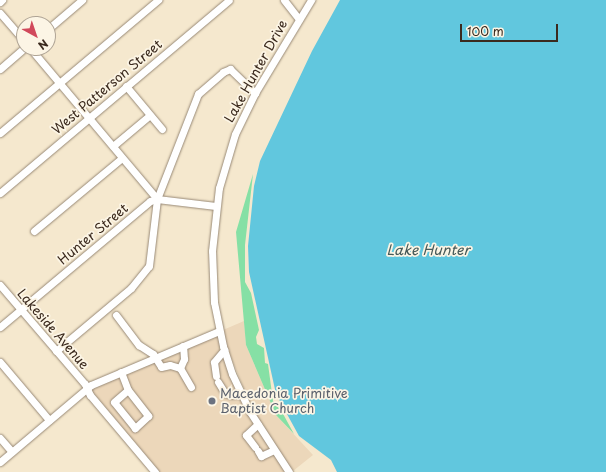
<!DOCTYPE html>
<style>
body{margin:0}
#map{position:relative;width:606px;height:472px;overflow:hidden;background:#f5e8ce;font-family:"Playpen Sans",sans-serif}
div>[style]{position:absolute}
.built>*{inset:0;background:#ecd7ba}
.green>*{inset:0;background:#86e0a5}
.water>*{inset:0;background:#61c7de}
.roads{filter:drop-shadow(0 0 1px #988976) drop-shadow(0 0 1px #988976)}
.minor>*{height:7px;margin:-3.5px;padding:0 3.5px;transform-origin:3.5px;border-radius:3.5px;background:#fff}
.dots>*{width:11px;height:11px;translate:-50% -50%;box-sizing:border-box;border:2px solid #fcf5e5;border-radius:50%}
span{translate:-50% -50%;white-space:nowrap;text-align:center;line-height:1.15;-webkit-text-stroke:3.5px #fcf5e5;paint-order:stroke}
.street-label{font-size:13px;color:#3b2a1e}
.worship-label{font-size:13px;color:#5b616d}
.left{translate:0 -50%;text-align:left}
.water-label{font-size:14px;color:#465958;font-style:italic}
.north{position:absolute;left:16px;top:16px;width:40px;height:40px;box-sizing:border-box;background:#fcf5e5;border:1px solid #afa495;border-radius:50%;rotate:140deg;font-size:11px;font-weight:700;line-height:16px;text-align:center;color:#3b2a1e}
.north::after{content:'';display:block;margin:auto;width:14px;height:18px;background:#d1495b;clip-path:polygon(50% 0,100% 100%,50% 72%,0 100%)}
.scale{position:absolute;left:460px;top:24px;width:98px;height:18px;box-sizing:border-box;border:2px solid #3b2a1e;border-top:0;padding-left:5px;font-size:12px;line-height:14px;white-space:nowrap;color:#3b2a1e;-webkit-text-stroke:3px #fcf5e5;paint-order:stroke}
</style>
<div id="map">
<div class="built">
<div style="clip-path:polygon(244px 321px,246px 345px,276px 415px,313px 455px,293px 471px,253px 411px,226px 345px,223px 330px)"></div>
<div style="clip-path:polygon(217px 335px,229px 375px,247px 414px,286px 472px,160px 472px,91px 390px)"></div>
</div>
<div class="green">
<div style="clip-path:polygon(253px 174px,245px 245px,245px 282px,251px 293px,259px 330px,256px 337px,257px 344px,264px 348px,265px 363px,268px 364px,273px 401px,282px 412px,294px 434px,276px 415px,246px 345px,236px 232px)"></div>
</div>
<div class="water">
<div style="clip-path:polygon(340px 0,606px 0,606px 472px,337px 472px,331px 460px,299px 436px,276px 394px,249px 272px,248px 246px,254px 186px,260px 161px,312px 51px)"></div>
</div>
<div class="roads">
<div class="minor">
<div style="left:284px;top:0;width:24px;rotate:52deg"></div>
<div style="left:0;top:2px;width:3px;rotate:-45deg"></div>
<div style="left:0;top:13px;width:37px;rotate:49deg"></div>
<div style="left:48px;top:29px;width:45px;rotate:-40.5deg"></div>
<div style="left:30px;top:48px;width:197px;rotate:49.9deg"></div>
<div style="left:0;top:69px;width:32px;rotate:-41deg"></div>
<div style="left:126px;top:86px;width:56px;rotate:50.1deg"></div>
<div style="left:0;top:133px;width:207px;rotate:-40.1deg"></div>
<div style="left:113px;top:146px;width:48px;rotate:-40deg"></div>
<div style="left:0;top:193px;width:299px;rotate:-40.1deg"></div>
<div style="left:34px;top:231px;width:114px;rotate:-39.7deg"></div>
<div style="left:0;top:285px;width:130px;rotate:49.4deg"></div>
<div style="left:85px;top:384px;width:12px;rotate:66deg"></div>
<div style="left:90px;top:395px;width:101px;rotate:49.8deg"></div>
<div style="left:116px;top:315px;width:38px;rotate:53deg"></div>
<div style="left:139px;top:345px;width:17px;rotate:33deg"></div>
<div style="left:153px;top:354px;width:15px;rotate:58deg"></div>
<div style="left:161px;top:367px;width:9px;rotate:-13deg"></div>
<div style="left:170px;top:365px;width:10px;rotate:17deg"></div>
<div style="left:0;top:327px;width:196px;rotate:-40deg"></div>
<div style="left:150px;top:201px;width:7px;rotate:-16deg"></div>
<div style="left:157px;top:199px;width:59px;rotate:6.8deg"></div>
<div style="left:56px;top:351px;width:98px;rotate:-40deg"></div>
<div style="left:131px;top:288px;width:28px;rotate:-51deg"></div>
<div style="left:149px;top:266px;width:67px;rotate:-83.2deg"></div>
<div style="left:157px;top:199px;width:113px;rotate:-68.7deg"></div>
<div style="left:198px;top:94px;width:33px;rotate:-41deg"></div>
<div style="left:223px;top:72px;width:8px;rotate:-23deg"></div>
<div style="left:230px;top:69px;width:35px;rotate:44deg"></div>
<div style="left:0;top:362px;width:76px;rotate:49.8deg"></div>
<div style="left:180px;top:368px;width:10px;rotate:-66deg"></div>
<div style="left:184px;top:359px;width:13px;rotate:-94deg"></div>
<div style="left:180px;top:368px;width:22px;rotate:60deg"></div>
<div style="left:121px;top:372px;width:19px;rotate:69deg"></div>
<div style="left:128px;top:390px;width:33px;rotate:52deg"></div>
<div style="left:148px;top:416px;width:18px;rotate:137deg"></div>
<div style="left:135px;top:428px;width:33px;rotate:-129deg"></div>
<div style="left:114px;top:402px;width:18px;rotate:-41deg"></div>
<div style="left:216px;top:376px;width:14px;rotate:-98deg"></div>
<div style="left:214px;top:362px;width:16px;rotate:-50deg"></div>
<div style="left:218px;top:382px;width:13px;rotate:58deg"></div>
<div style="left:225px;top:393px;width:6px;rotate:18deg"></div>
<div style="left:231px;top:395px;width:10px;rotate:-6deg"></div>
<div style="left:0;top:438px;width:18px;rotate:49deg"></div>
<div style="left:255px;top:447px;width:15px;rotate:-127deg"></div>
<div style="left:246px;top:435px;width:16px;rotate:-43deg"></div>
<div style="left:258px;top:451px;width:6px;rotate:59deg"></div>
<div style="left:261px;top:456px;width:14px;rotate:-25deg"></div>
<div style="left:0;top:462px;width:119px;rotate:-40.2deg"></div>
<div style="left:91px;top:385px;width:139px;rotate:-22.9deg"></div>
<div style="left:289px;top:472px;width:72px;rotate:-123deg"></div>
<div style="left:250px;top:412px;width:42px;rotate:-115.3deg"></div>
<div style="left:232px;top:374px;width:29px;rotate:-108deg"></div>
<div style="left:223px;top:346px;width:45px;rotate:-101.6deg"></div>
<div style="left:214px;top:302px;width:51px;rotate:-92.2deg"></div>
<div style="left:212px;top:251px;width:63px;rotate:-83.7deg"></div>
<div style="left:219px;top:188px;width:56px;rotate:-73.5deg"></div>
<div style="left:235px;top:134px;width:46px;rotate:-64deg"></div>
<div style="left:255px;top:93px;width:109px;rotate:-58.9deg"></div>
</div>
</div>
<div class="dots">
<div style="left:212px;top:401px;background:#6b7280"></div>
</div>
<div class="street-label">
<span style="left:256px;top:71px;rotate:-61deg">Lake Hunter Drive</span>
<span style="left:107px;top:87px;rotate:-40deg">West Patterson Street</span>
<span style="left:93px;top:234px;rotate:-40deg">Hunter Street</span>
<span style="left:53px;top:329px;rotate:49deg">Lakeside Avenue</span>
</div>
<div class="worship-label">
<span class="left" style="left:220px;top:401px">Macedonia Primitive<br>Baptist Church</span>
</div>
<div class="water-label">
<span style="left:428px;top:250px">Lake Hunter</span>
</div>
<div class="north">N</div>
<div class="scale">100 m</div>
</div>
